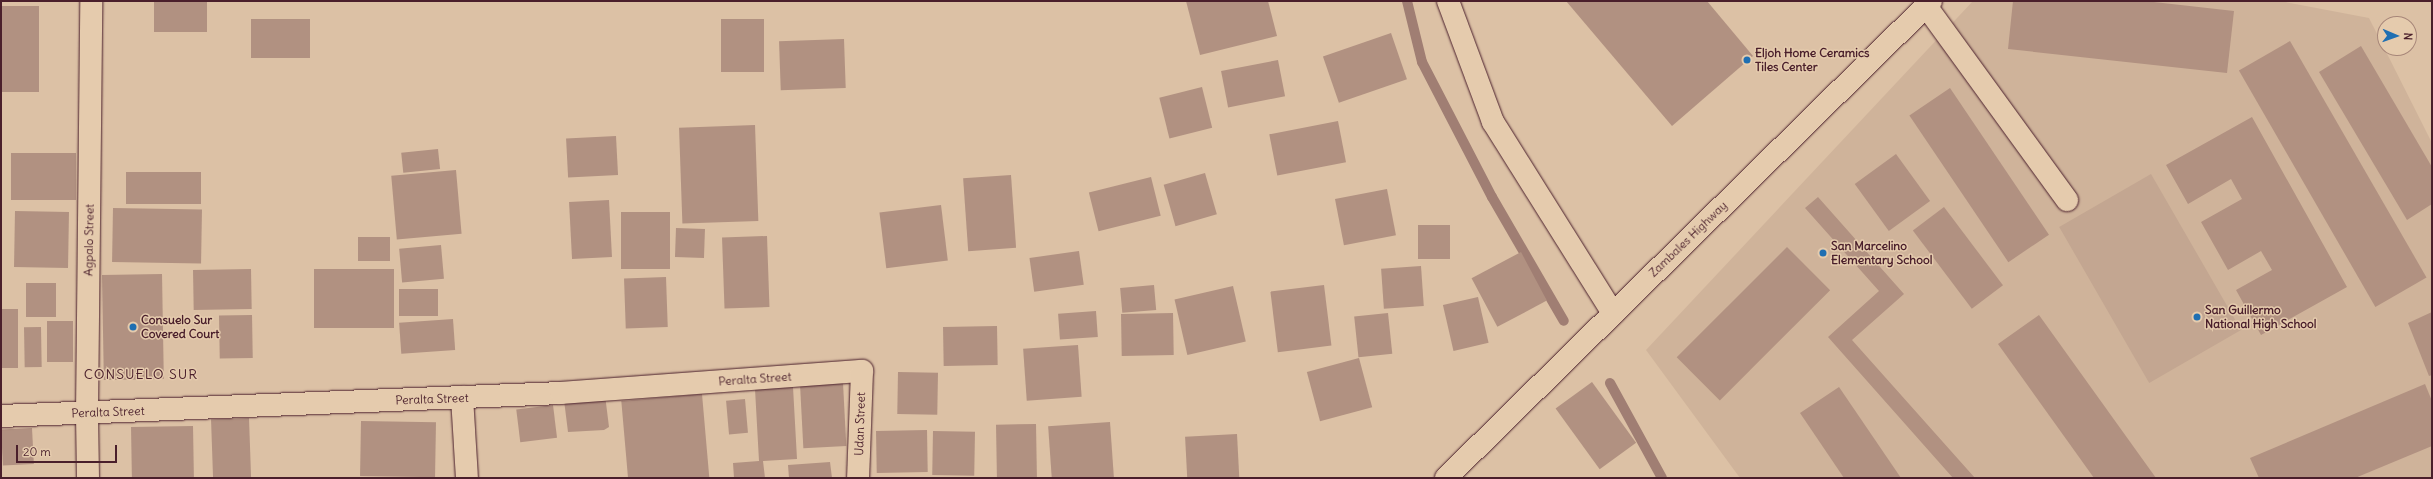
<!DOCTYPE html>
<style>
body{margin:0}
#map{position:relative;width:2433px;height:479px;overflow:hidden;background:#dcc1a5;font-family:Delius,sans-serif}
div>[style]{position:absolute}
.built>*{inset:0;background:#cfb39a}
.green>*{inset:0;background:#c3a691;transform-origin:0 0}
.stream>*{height:10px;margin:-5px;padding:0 5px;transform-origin:5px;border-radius:5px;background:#a07e73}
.building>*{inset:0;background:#b19181;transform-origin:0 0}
.roads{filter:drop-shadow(0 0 1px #4a1f2b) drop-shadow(0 0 1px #4a1f2b)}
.minor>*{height:22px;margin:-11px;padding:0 11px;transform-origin:11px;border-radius:11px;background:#e5cbad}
.major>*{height:22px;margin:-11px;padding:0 11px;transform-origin:11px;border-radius:11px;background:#e5cbad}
.dots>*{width:11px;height:11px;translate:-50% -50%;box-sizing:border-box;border:2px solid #e5cbad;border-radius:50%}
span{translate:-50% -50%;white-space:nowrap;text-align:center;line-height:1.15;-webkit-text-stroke:3px #e5cbad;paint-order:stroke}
.poi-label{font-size:12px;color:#4a1f2b;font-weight:700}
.left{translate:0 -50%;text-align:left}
.street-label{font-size:12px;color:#4a1f2b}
.quarter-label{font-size:14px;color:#4a1f2b;letter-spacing:1px}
.frame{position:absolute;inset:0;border:2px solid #4a1f2b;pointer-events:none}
.north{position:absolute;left:2377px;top:16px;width:40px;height:40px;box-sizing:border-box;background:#e5cbad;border:1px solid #a78679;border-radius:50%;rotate:92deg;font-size:11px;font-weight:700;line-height:16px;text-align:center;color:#4a1f2b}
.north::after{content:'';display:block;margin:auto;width:14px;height:18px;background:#1f6fb2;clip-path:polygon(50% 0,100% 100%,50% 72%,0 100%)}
.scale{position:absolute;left:16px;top:445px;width:101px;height:18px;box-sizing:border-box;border:2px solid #4a1f2b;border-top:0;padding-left:5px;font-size:12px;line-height:14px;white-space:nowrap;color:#4a1f2b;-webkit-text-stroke:3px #e5cbad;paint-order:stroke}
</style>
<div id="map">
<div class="built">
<div style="clip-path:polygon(1973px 1px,2280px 1px,2369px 18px,2432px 143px,2432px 478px,1740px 478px,1646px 350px)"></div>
</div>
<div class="green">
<div style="left:2151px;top:174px;width:180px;height:106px;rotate:60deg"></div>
</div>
<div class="stream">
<div style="left:1407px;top:1px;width:63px;rotate:76.2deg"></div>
<div style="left:1422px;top:62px;width:152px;rotate:62.6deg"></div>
<div style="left:1492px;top:197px;width:143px;rotate:59.9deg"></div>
<div style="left:1610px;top:383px;width:108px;rotate:61.3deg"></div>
</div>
<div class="building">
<div style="left:154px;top:1px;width:53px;height:31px"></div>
<div style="clip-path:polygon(1186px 1px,1268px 1px,1277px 36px,1200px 55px)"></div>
<div style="clip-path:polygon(1566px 1px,1707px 1px,1753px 56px,1672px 126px)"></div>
<div style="clip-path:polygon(2013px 1px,2145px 1px,2234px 11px,2227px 73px,2008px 49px)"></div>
<div style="left:1px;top:6px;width:38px;height:86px"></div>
<div style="left:310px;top:19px;width:39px;height:59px;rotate:90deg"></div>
<div style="left:764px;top:19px;width:53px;height:43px;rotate:90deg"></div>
<div style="left:1391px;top:33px;width:49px;height:72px;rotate:71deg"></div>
<div style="left:844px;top:39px;width:49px;height:65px;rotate:88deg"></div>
<div style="left:2290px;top:41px;width:273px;height:59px;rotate:60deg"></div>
<div style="clip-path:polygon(2361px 46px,2432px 167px,2432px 204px,2407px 220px,2319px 72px)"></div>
<div style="left:1278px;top:60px;width:37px;height:58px;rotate:79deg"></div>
<div style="left:1202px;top:87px;width:42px;height:44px;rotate:76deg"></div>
<div style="left:1950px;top:88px;width:177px;height:49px;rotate:56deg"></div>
<div style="clip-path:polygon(2252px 117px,2347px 287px,2261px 335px,2236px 290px,2272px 270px,2261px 251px,2228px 270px,2201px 222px,2242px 199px,2231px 179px,2188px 204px,2166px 165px)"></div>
<div style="left:1338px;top:121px;width:42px;height:70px;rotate:79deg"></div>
<div style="left:755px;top:125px;width:96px;height:76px;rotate:88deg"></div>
<div style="left:616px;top:136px;width:39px;height:50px;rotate:87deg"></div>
<div style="left:438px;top:149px;width:20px;height:37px;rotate:84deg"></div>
<div style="left:11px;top:153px;width:65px;height:47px"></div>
<div style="left:1896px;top:154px;width:58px;height:51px;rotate:54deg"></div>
<div style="left:456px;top:170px;width:64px;height:65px;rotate:85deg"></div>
<div style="left:201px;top:172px;width:32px;height:75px;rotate:90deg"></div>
<div style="left:1205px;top:173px;width:43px;height:43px;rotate:74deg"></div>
<div style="left:1011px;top:175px;width:73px;height:48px;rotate:86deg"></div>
<div style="left:1151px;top:177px;width:40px;height:64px;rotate:76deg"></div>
<div style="left:1387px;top:189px;width:47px;height:53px;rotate:79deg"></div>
<div style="clip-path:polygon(1818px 197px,1904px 294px,1852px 340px,1975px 478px,1953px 478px,1828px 337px,1879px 291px,1805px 208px)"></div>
<div style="left:609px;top:200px;width:57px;height:40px;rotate:87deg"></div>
<div style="left:941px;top:205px;width:56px;height:62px;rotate:83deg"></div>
<div style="left:1944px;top:207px;width:98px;height:39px;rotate:53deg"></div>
<div style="left:113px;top:208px;width:89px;height:54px;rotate:1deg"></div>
<div style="left:15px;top:211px;width:54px;height:56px;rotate:1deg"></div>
<div style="left:621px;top:212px;width:49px;height:57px"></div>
<div style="left:1418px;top:225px;width:32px;height:34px"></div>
<div style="left:676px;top:228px;width:29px;height:29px;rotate:2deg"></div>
<div style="left:767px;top:236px;width:71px;height:45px;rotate:88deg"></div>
<div style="left:358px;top:237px;width:32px;height:24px"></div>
<div style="left:441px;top:245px;width:34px;height:42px;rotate:85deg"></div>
<div style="left:1787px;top:247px;width:61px;height:156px;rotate:45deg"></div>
<div style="left:1079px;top:251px;width:34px;height:50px;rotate:82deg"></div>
<div style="left:1521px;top:252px;width:55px;height:56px;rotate:62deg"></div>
<div style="left:1421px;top:266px;width:40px;height:40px;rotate:86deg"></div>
<div style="left:251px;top:269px;width:40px;height:58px;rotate:89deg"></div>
<div style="left:394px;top:269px;width:59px;height:80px;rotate:90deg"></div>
<div style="left:162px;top:274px;width:105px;height:60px;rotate:89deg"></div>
<div style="left:666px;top:277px;width:50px;height:42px;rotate:88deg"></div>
<div style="left:56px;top:283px;width:34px;height:30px;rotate:90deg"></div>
<div style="left:1154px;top:285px;width:25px;height:34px;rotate:85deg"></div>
<div style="left:1324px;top:285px;width:61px;height:54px;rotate:83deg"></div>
<div style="left:1233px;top:286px;width:57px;height:60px;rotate:77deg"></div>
<div style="left:438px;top:289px;width:27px;height:39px;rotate:90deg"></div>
<div style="left:1478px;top:297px;width:47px;height:36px;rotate:77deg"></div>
<div style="left:1px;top:309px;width:17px;height:59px"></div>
<div style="left:1096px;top:311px;width:26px;height:38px;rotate:86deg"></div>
<div style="clip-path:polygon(2432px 312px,2432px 375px,2429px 376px,2408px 323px)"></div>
<div style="left:1173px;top:313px;width:42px;height:52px;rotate:89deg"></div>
<div style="left:1388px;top:313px;width:41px;height:34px;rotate:84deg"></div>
<div style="left:252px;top:315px;width:43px;height:33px;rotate:89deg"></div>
<div style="clip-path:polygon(2039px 315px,2156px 478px,2094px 478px,1998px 344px)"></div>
<div style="left:453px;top:319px;width:31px;height:54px;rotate:86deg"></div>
<div style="left:47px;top:321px;width:26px;height:41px"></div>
<div style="left:997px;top:326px;width:39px;height:54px;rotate:89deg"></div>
<div style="left:41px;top:327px;width:40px;height:17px;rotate:89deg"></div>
<div style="left:1078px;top:345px;width:52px;height:55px;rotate:86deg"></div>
<div style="left:1359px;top:358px;width:51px;height:54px;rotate:75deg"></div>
<div style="left:898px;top:372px;width:40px;height:42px;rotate:1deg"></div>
<div style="left:1592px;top:382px;width:75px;height:45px;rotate:54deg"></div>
<div style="left:843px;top:383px;width:63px;height:43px;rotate:87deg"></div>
<div style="clip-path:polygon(2425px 384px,2432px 401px,2432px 446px,2355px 478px,2259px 478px,2250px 458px)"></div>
<div style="clip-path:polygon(793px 387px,797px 459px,763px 461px,765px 478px,734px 478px,733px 463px,759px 461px,755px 389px)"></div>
<div style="clip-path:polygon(1839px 387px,1901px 478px,1844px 478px,1800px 413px)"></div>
<div style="left:702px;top:394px;width:84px;height:81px;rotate:85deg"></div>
<div style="clip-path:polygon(605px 395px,609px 427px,604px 430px,568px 432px,564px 400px)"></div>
<div style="left:745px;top:399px;width:34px;height:19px;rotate:85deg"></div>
<div style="left:553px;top:405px;width:33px;height:37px;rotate:83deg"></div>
<div style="left:249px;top:418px;width:60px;height:38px;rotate:88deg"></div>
<div style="left:361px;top:421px;width:75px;height:55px;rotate:1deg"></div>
<div style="left:1110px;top:422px;width:56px;height:62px;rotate:86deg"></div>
<div style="left:1036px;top:424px;width:54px;height:40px;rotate:89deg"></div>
<div style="left:193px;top:426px;width:52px;height:62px;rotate:89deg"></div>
<div style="left:32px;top:428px;width:36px;height:31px;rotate:87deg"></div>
<div style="left:927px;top:430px;width:42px;height:51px;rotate:89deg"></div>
<div style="left:933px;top:431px;width:42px;height:44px;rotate:1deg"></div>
<div style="left:1237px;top:434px;width:43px;height:52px;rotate:87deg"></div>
<div style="clip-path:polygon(830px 462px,832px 478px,789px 478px,788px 465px)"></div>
</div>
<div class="roads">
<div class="minor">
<div style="left:1448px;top:1px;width:129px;rotate:69.6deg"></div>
<div style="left:1493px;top:122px;width:226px;rotate:57.9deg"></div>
<div style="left:1926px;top:6px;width:240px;rotate:54deg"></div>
<div style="left:462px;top:397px;width:81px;rotate:86.5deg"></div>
<div style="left:1px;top:416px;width:560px;rotate:-2.35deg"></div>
<div style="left:561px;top:393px;width:302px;rotate:-4.2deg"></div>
<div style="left:862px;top:371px;width:107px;rotate:92.1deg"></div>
<div style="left:88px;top:478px;width:65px;rotate:-90.9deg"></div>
<div style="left:87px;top:413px;width:412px;rotate:-89.4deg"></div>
</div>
<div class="major">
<div style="left:1446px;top:478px;width:680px;rotate:-44.52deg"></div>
</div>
</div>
<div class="dots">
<div style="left:1747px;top:60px;background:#1f6fb2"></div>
<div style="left:1823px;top:253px;background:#1f6fb2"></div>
<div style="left:2197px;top:317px;background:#1f6fb2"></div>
<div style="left:133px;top:327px;background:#1f6fb2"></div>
</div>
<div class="poi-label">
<span class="left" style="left:1755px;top:60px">Eljoh Home Ceramics<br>Tiles Center</span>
<span class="left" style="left:1831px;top:253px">San Marcelino<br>Elementary School</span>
<span class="left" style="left:2205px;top:317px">San Guillermo<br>National High School</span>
<span class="left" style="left:141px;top:327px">Consuelo Sur<br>Covered Court</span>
</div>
<div class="street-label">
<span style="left:1688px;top:239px;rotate:-44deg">Zambales Highway</span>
<span style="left:89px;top:240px;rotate:-89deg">Agpalo Street</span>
<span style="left:755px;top:379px;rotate:-4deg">Peralta Street</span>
<span style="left:432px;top:399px;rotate:-2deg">Peralta Street</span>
<span style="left:108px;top:412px;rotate:-2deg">Peralta Street</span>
<span style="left:860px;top:424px;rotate:-88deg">Udan Street</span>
</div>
<div class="quarter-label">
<span style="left:141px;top:374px">CONSUELO SUR</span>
</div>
<div class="frame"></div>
<div class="north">N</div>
<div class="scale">20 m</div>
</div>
